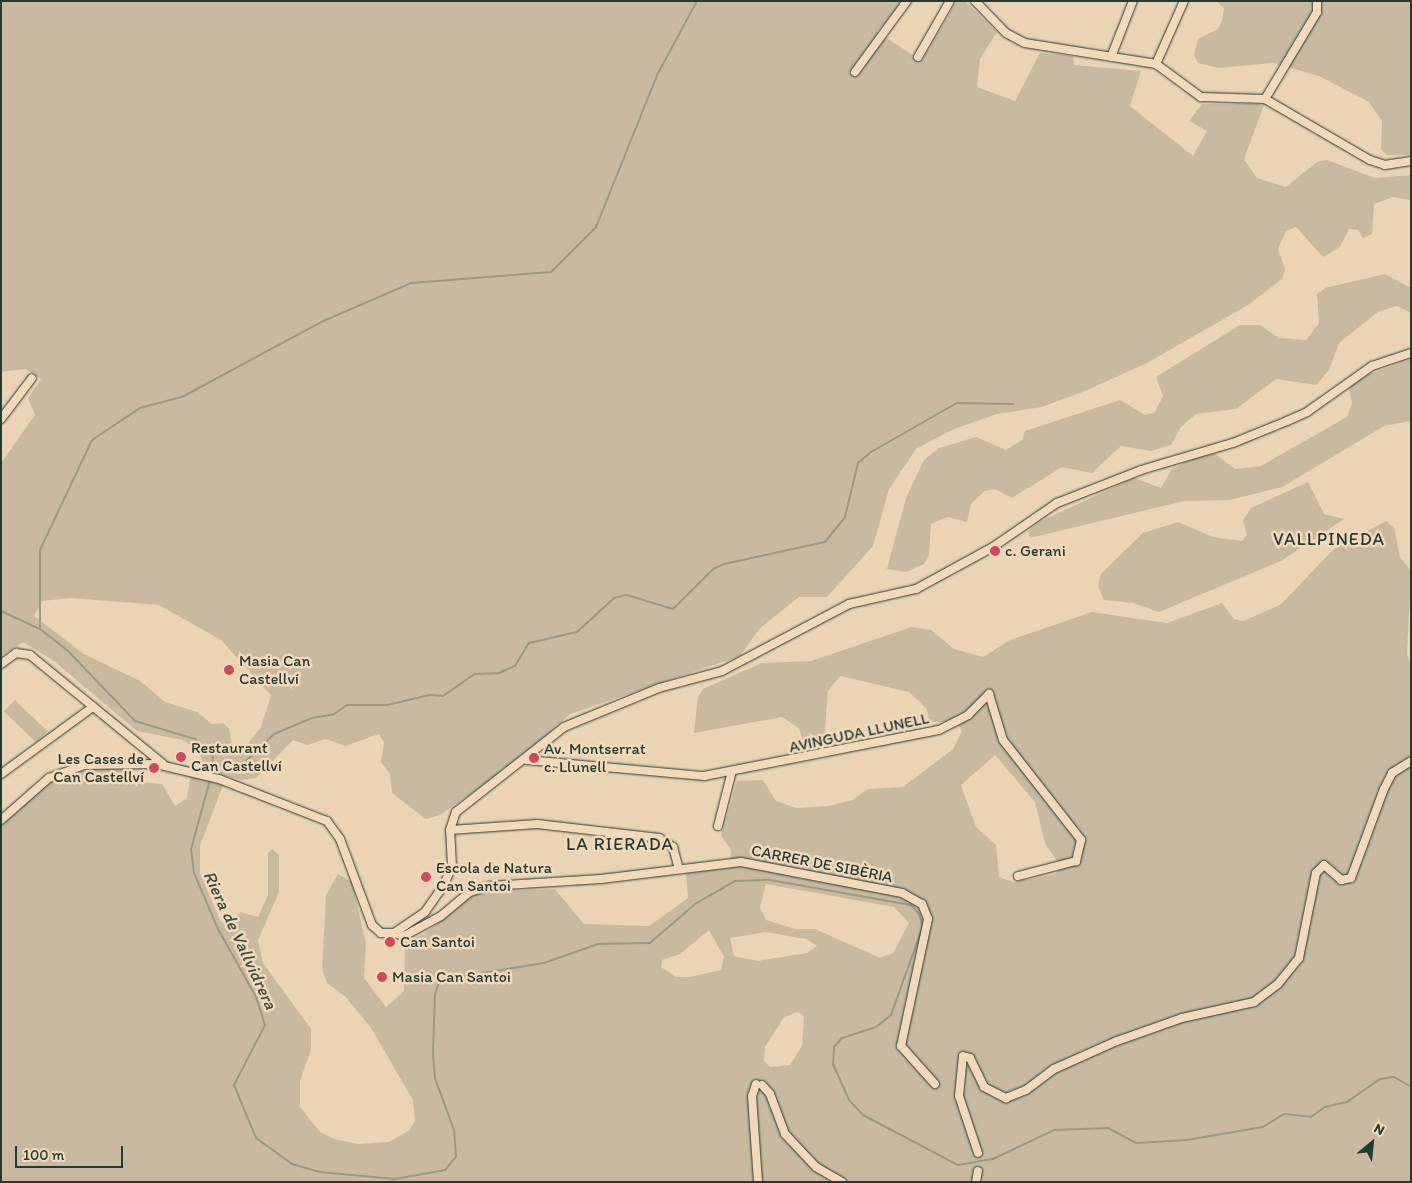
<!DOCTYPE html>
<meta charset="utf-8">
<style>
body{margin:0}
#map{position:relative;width:1412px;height:1183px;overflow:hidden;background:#ebd3b5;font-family:Itim,sans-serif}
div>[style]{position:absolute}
.green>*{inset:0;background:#c9ba9f;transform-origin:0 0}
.stream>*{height:2px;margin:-1px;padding:0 1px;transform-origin:1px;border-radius:1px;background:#9c9984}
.roads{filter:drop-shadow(0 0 1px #1f3d34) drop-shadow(0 0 1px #1f3d34)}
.minor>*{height:8px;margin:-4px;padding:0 4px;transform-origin:4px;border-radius:4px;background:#f3d9ba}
.dots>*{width:14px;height:14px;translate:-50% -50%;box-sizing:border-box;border:2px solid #f3d9ba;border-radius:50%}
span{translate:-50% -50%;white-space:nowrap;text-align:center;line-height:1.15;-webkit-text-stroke:5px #f3d9ba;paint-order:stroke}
.poi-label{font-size:16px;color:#1f3d34}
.left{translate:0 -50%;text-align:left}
.right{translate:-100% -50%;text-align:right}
.street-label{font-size:16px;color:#1f3d34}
.neighbourhood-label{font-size:18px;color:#1f3d34;letter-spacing:1px}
.water-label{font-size:18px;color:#384f44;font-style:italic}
.frame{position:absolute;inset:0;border:2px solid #1f3d34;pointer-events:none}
.north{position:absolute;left:1347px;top:1118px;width:50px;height:50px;-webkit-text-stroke:4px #f3d9ba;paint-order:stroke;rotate:28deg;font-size:14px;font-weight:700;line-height:20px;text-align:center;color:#1f3d34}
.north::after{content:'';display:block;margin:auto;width:18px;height:22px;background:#1f3d34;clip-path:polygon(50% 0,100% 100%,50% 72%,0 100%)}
.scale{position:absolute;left:15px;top:1146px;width:108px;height:22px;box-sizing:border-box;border:2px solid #1f3d34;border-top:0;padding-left:6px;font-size:15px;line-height:18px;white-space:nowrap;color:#1f3d34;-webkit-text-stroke:4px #f3d9ba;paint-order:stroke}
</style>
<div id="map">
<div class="green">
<div style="clip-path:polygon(evenodd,1px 1px,904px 1px,877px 32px,922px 61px,957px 1px,965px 1px,997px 32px,980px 59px,977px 87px,1015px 101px,1040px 53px,1073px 56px,1074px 65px,1141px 71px,1130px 106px,1193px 156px,1207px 131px,1189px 121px,1202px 104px,1259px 104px,1264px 105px,1244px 159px,1257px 178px,1286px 187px,1317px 162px,1327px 160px,1375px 178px,1411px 175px,1411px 200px,1393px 197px,1374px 204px,1372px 234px,1363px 238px,1358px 230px,1349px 229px,1340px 247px,1323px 257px,1296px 227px,1286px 231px,1278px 249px,1285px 269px,1282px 279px,1248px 305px,1147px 363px,1085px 391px,1042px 407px,997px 414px,954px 429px,916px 449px,889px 489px,873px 546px,827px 597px,799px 597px,760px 628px,740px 656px,570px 714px,509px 768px,440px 815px,426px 819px,392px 793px,390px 774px,381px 762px,384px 742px,379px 734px,345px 746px,326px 739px,307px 745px,293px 740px,256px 778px,242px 780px,205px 771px,199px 751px,183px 740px,137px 731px,54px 661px,23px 642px,1px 656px,1px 463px,35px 415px,28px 398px,41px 379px,26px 369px,1px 372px,1px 1px,71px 598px,159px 605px,221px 640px,271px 695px,261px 727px,245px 747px,233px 751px,229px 729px,223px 723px,212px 724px,197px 712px,165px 702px,140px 681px,84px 654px,34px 616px,42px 601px,71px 598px)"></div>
<div style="clip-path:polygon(1216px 1px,1411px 1px,1411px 155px,1387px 155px,1381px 149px,1382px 121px,1369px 102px,1319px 76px,1273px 63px,1218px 68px,1198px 63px,1194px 55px,1198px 39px,1218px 29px,1222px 21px,1224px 8px)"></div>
<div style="clip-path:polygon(1385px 274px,1411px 288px,1411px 313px,1397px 306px,1378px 312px,1339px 343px,1329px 370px,1316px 385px,1276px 379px,1236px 409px,1196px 414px,1181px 427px,1171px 445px,1151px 451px,1121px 446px,1092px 473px,1062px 467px,1012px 498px,995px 489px,985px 491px,971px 504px,967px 522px,948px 517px,931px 524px,929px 555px,924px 564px,906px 572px,887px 569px,906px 498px,924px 460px,939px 448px,976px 437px,1006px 450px,1022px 440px,1025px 431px,1120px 400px,1145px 415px,1155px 412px,1163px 396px,1156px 377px,1240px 325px,1260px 325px,1279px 338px,1306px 340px,1319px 323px,1317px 294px,1325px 288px)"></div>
<div style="clip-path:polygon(1411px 359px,1411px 421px,1384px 426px,1282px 487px,1230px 500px,1184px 501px,1030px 538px,1028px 531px,1039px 522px,1134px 478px,1161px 488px,1171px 470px,1198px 456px,1215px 454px,1235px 469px,1261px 466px,1347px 417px,1352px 403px,1349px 388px,1360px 378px)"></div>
<div style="clip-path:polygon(1308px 482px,1324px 514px,1344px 519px,1281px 561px,1159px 612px,1133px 603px,1104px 600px,1098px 586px,1101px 574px,1143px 533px,1178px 522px,1213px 537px,1242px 541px,1247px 535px,1243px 520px,1251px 508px)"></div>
<div style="clip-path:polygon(evenodd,1386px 521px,1394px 527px,1400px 557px,1411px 571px,1407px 654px,1411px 667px,1411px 1182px,1px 1182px,1px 826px,50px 781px,69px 773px,118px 766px,131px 771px,141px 782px,162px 784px,175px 806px,187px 798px,191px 773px,223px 785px,200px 846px,200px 873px,220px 920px,228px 927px,240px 912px,258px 917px,268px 895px,268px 853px,272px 849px,279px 855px,279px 892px,258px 940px,263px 963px,311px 1029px,311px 1050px,300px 1081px,300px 1107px,320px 1132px,334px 1139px,358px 1144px,389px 1142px,410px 1130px,415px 1120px,413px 1100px,371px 1028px,345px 996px,327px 983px,322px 969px,326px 895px,338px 874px,352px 882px,366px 943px,364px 978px,386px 1007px,404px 991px,405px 942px,424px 934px,477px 892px,555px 889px,584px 924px,649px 926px,688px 898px,686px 873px,730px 865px,731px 850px,721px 835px,737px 781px,763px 780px,776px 801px,796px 808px,829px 806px,852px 800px,868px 789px,903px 787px,953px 749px,962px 731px,957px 722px,930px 722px,926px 708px,909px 692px,840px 676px,828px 691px,824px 742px,815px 747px,805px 748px,799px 728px,782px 717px,694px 733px,698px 697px,703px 689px,762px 663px,811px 661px,912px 627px,931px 630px,954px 649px,983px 657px,1010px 640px,1092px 612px,1167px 623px,1222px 603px,1234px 619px,1243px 621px,1280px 605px,1334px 549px,1386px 521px,995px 755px,1035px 802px,1045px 844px,1061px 866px,1056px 874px,1013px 882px,999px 877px,996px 845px,976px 827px,961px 785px,995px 755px,1386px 521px,766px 884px,894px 907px,909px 923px,893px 953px,880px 958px,815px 929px,795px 929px,766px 920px,760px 907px,766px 884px,1386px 521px,709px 930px,724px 957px,721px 970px,690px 977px,676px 977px,661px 967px,662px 960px,680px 954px,709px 930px,1386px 521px,765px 932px,806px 939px,817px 946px,807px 953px,758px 961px,734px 956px,730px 938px,765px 932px,1386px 521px,798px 1012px,804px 1016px,802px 1046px,790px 1065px,770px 1067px,764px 1061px,765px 1047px,784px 1017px,798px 1012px)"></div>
<div style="left:15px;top:700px;width:45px;height:16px;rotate:44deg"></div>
</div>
<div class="stream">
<div style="left:1px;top:611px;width:43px;rotate:24.8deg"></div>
<div style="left:40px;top:629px;width:37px;rotate:38deg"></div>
<div style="left:69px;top:652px;width:95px;rotate:46.3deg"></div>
<div style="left:135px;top:721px;width:63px;rotate:16.7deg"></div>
<div style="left:195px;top:739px;width:13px;rotate:39deg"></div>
<div style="left:205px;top:747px;width:13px;rotate:51deg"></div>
<div style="left:213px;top:757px;width:19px;rotate:96deg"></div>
<div style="left:40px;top:629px;width:79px;rotate:-90deg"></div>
<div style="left:40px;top:550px;width:122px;rotate:-64.7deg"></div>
<div style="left:92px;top:440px;width:58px;rotate:-33.7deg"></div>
<div style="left:140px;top:408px;width:43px;rotate:-14.7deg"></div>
<div style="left:182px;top:397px;width:158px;rotate:-28.3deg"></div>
<div style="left:321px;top:322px;width:98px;rotate:-23.4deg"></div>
<div style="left:411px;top:283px;width:140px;rotate:-4.5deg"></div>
<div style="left:551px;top:272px;width:64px;rotate:-45deg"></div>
<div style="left:596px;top:227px;width:164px;rotate:-68.1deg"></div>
<div style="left:657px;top:75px;width:84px;rotate:-61.6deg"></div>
<div style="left:213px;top:764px;width:25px;rotate:11deg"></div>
<div style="left:238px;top:769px;width:50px;rotate:-44.2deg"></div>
<div style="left:274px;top:734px;width:41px;rotate:-22.8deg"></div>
<div style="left:312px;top:718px;width:22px;rotate:-10deg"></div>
<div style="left:334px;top:714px;width:16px;rotate:-35deg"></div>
<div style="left:347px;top:705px;width:40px"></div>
<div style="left:387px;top:705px;width:44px;rotate:-13.1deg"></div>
<div style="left:430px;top:695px;width:13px;rotate:4deg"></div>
<div style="left:443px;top:696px;width:38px;rotate:-35deg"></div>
<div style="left:474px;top:674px;width:25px;rotate:-2deg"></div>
<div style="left:499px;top:673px;width:17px;rotate:-24deg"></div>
<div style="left:515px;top:666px;width:27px;rotate:-59deg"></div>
<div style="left:529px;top:643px;width:49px;rotate:-12.9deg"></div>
<div style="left:577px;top:632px;width:50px;rotate:-42.6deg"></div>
<div style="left:614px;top:598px;width:13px;rotate:-13deg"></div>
<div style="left:627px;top:595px;width:48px;rotate:16.9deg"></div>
<div style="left:673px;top:609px;width:57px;rotate:-45deg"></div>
<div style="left:713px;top:569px;width:12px;rotate:-24deg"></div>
<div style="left:724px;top:564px;width:103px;rotate:-12.3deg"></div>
<div style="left:825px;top:542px;width:32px;rotate:-51deg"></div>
<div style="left:845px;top:517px;width:56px;rotate:-76.5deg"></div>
<div style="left:858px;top:463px;width:17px;rotate:-40deg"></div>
<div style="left:871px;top:452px;width:99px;rotate:-29.7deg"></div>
<div style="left:957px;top:403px;width:56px;rotate:1deg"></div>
<div style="left:210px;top:780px;width:72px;rotate:105.4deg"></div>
<div style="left:191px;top:849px;width:24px;rotate:83deg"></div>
<div style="left:194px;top:873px;width:61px;rotate:66.8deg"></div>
<div style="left:218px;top:929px;width:78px;rotate:60.8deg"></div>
<div style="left:256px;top:997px;width:29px;rotate:72deg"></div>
<div style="left:265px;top:1025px;width:68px;rotate:117.3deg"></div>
<div style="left:234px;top:1085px;width:57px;rotate:67.5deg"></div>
<div style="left:256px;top:1138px;width:44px;rotate:35.8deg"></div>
<div style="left:292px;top:1164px;width:29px;rotate:16deg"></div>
<div style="left:320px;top:1172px;width:75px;rotate:5.3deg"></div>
<div style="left:395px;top:1179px;width:51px;rotate:-10.2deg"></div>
<div style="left:445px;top:1170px;width:17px;rotate:-50deg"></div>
<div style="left:456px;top:1157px;width:27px;rotate:-94deg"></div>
<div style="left:454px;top:1130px;width:55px;rotate:-110.1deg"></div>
<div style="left:435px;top:1078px;width:25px;rotate:-95deg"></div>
<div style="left:433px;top:1053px;width:59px;rotate:-88.1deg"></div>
<div style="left:435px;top:994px;width:15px;rotate:-70deg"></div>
<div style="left:440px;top:980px;width:105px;rotate:-9.3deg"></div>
<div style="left:544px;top:963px;width:57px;rotate:-19.4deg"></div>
<div style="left:598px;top:944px;width:52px;rotate:-1.1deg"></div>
<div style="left:650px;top:943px;width:60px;rotate:-40.9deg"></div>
<div style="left:695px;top:904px;width:46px;rotate:-29.9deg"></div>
<div style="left:735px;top:881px;width:35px;rotate:-2deg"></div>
<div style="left:770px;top:880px;width:143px;rotate:10.1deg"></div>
<div style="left:911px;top:905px;width:12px;rotate:48deg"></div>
<div style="left:919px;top:914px;width:13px;rotate:72deg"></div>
<div style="left:923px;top:926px;width:95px;rotate:109.8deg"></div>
<div style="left:891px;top:1015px;width:19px;rotate:141deg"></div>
<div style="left:876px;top:1027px;width:36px;rotate:162deg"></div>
<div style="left:842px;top:1038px;width:12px;rotate:132deg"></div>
<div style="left:834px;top:1047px;width:17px;rotate:93deg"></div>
<div style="left:833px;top:1064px;width:39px;rotate:66deg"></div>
<div style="left:849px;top:1100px;width:21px;rotate:47deg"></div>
<div style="left:863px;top:1115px;width:107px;rotate:27.8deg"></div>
<div style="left:958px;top:1165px;width:36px;rotate:-10deg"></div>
<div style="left:993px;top:1159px;width:68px;rotate:-25.4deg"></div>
<div style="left:1054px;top:1130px;width:54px;rotate:-2.1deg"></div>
<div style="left:1108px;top:1128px;width:32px;rotate:28deg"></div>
<div style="left:1136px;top:1143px;width:51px;rotate:-3.4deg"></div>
<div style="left:1187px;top:1140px;width:77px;rotate:-9.7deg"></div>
<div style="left:1263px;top:1127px;width:25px;rotate:-32deg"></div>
<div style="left:1284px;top:1114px;width:27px;rotate:6deg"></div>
<div style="left:1311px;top:1117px;width:17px;rotate:-36deg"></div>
<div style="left:1325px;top:1107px;width:23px;rotate:-13deg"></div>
<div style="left:1347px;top:1102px;width:40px;rotate:-34.9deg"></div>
<div style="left:1380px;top:1079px;width:14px;rotate:-8deg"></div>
<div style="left:1394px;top:1077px;width:20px;rotate:30deg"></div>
</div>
<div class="roads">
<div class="minor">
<div style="left:975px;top:1px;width:45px;rotate:45.9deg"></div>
<div style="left:1006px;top:33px;width:21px;rotate:28deg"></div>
<div style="left:1025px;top:43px;width:133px;rotate:9.1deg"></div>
<div style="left:1156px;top:64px;width:56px;rotate:36.3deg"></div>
<div style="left:1201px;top:97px;width:64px;rotate:1.8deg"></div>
<div style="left:1265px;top:99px;width:121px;rotate:30.2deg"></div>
<div style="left:1370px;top:160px;width:16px;rotate:18deg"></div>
<div style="left:1385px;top:165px;width:26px;rotate:-9deg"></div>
<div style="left:918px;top:57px;width:64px;rotate:-60.3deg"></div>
<div style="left:1111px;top:57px;width:60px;rotate:-68.6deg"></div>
<div style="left:1156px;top:64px;width:69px;rotate:-66deg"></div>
<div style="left:855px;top:72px;width:88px;rotate:-53.8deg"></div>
<div style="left:1265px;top:99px;width:101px;rotate:-59.1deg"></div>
<div style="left:1317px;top:12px;width:11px;rotate:-90deg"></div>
<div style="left:1px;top:419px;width:51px;rotate:-52.9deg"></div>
<div style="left:1px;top:664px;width:19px;rotate:-36deg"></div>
<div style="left:16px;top:653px;width:14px;rotate:8deg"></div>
<div style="left:30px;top:655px;width:171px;rotate:39.3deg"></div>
<div style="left:527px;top:760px;width:178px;rotate:5.2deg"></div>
<div style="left:704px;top:776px;width:239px;rotate:-11.1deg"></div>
<div style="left:939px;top:730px;width:33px;rotate:-27deg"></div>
<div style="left:968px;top:715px;width:30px;rotate:-45deg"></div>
<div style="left:989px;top:694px;width:48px;rotate:73.1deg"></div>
<div style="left:1003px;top:740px;width:127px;rotate:52deg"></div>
<div style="left:1081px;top:840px;width:22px;rotate:103deg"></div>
<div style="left:1076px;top:861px;width:60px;rotate:165.5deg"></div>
<div style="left:1px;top:774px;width:114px;rotate:-36.1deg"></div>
<div style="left:1px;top:820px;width:64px;rotate:-41.2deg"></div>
<div style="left:49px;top:778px;width:37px;rotate:-20deg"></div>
<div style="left:84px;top:765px;width:72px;rotate:-0.8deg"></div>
<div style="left:156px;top:764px;width:65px;rotate:13.4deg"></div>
<div style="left:219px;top:779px;width:116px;rotate:21.3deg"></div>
<div style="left:327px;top:821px;width:22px;rotate:54deg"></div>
<div style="left:340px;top:839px;width:92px;rotate:69.6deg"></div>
<div style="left:372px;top:925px;width:12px;rotate:42deg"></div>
<div style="left:381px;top:933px;width:13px"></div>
<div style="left:394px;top:933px;width:37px;rotate:-34deg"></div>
<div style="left:425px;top:912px;width:33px;rotate:-55deg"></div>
<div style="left:444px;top:885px;width:21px;rotate:-67deg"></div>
<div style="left:452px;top:866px;width:36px;rotate:-93deg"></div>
<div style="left:450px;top:830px;width:19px;rotate:-72deg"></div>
<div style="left:456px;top:812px;width:137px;rotate:-38.2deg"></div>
<div style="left:564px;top:727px;width:103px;rotate:-22.3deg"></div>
<div style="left:659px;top:688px;width:65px;rotate:-15.1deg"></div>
<div style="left:722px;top:671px;width:144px;rotate:-27.8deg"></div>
<div style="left:849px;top:604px;width:69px;rotate:-12.6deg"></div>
<div style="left:916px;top:589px;width:88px;rotate:-28.6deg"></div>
<div style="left:993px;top:547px;width:78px;rotate:-34.5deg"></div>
<div style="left:1057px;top:503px;width:90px;rotate:-21.4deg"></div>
<div style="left:1141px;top:470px;width:96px;rotate:-16.4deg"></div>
<div style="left:1233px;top:443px;width:58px;rotate:-22.2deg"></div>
<div style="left:1287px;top:421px;width:22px;rotate:-24deg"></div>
<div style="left:1307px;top:412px;width:80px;rotate:-35.3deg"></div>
<div style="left:1372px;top:366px;width:41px;rotate:-18.4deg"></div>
<div style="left:718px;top:826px;width:57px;rotate:-75.7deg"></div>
<div style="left:450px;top:830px;width:87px;rotate:-3.9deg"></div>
<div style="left:537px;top:824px;width:123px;rotate:6.5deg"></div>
<div style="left:659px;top:838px;width:17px;rotate:33deg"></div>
<div style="left:673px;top:847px;width:23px;rotate:75deg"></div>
<div style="left:394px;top:933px;width:10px;rotate:17deg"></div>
<div style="left:404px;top:936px;width:42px;rotate:-28.4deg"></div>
<div style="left:441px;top:916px;width:38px;rotate:-40deg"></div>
<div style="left:470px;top:892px;width:21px;rotate:-17deg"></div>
<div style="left:490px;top:886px;width:111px;rotate:-3.6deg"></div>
<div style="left:601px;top:879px;width:141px;rotate:-6.9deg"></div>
<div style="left:741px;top:862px;width:164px;rotate:10.9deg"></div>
<div style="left:902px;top:893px;width:23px;rotate:29deg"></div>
<div style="left:922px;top:904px;width:16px;rotate:68deg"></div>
<div style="left:928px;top:919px;width:130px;rotate:102deg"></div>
<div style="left:901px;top:1046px;width:51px;rotate:48.2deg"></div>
<div style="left:756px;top:1084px;width:13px;rotate:108deg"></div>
<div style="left:752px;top:1096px;width:86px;rotate:86deg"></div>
<div style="left:762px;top:1085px;width:12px;rotate:48deg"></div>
<div style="left:770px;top:1094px;width:43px;rotate:69.4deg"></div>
<div style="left:785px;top:1134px;width:45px;rotate:46.8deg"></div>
<div style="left:816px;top:1167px;width:30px;rotate:30deg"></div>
<div style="left:978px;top:1153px;width:60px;rotate:-108.4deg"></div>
<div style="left:959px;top:1096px;width:40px;rotate:-84.3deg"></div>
<div style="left:963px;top:1056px;width:7px;rotate:16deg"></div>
<div style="left:970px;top:1058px;width:32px;rotate:64deg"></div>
<div style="left:984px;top:1087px;width:25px;rotate:27deg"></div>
<div style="left:1006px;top:1098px;width:22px;rotate:-22deg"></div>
<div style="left:1026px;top:1090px;width:35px;rotate:-37deg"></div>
<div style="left:1054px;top:1069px;width:69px;rotate:-24deg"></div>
<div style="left:1117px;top:1041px;width:69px;rotate:-19.5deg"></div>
<div style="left:1182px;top:1018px;width:74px;rotate:-12.5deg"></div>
<div style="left:1254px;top:1002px;width:30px;rotate:-37deg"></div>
<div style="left:1278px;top:984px;width:33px;rotate:-51deg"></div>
<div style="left:1299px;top:958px;width:87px;rotate:-78.7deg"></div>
<div style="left:1316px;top:873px;width:11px;rotate:-45deg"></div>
<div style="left:1324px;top:865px;width:23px;rotate:41deg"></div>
<div style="left:1341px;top:880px;width:10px;rotate:-11deg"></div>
<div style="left:1351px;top:878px;width:95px;rotate:-69.7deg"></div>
<div style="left:1384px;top:789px;width:18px;rotate:-63deg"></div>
<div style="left:1392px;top:773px;width:22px;rotate:-32deg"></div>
<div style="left:976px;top:1182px;width:11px;rotate:-80deg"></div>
</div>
</div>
<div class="dots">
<div style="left:995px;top:551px;background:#d1495b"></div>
<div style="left:229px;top:670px;background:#d1495b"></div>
<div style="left:181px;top:757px;background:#d1495b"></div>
<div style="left:534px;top:758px;background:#d1495b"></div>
<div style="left:154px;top:768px;background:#d1495b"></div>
<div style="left:426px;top:877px;background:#d1495b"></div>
<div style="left:390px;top:942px;background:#d1495b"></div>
<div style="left:382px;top:977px;background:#d1495b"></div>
</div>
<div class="poi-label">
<span class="left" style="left:1005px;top:551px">c. Gerani</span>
<span class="left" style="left:239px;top:670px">Masia Can<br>Castellví</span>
<span class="left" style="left:191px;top:757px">Restaurant<br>Can Castellví</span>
<span class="left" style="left:544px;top:758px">Av. Montserrat<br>c. Llunell</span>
<span class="right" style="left:144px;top:768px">Les Cases de<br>Can Castellví</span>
<span class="left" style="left:436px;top:877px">Escola de Natura<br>Can Santoi</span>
<span class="left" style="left:400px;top:942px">Can Santoi</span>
<span class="left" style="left:392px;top:977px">Masia Can Santoi</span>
</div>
<div class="street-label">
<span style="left:859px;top:733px;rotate:-12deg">AVINGUDA LLUNELL</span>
<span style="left:822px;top:864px;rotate:11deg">CARRER DE SIBÈRIA</span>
</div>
<div class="neighbourhood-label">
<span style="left:1329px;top:539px">VALLPINEDA</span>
<span style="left:620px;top:844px">LA RIERADA</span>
</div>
<div class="water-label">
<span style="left:240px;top:940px;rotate:65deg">Riera de Vallvidrera</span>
</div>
<div class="frame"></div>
<div class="north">N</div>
<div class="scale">100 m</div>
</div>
